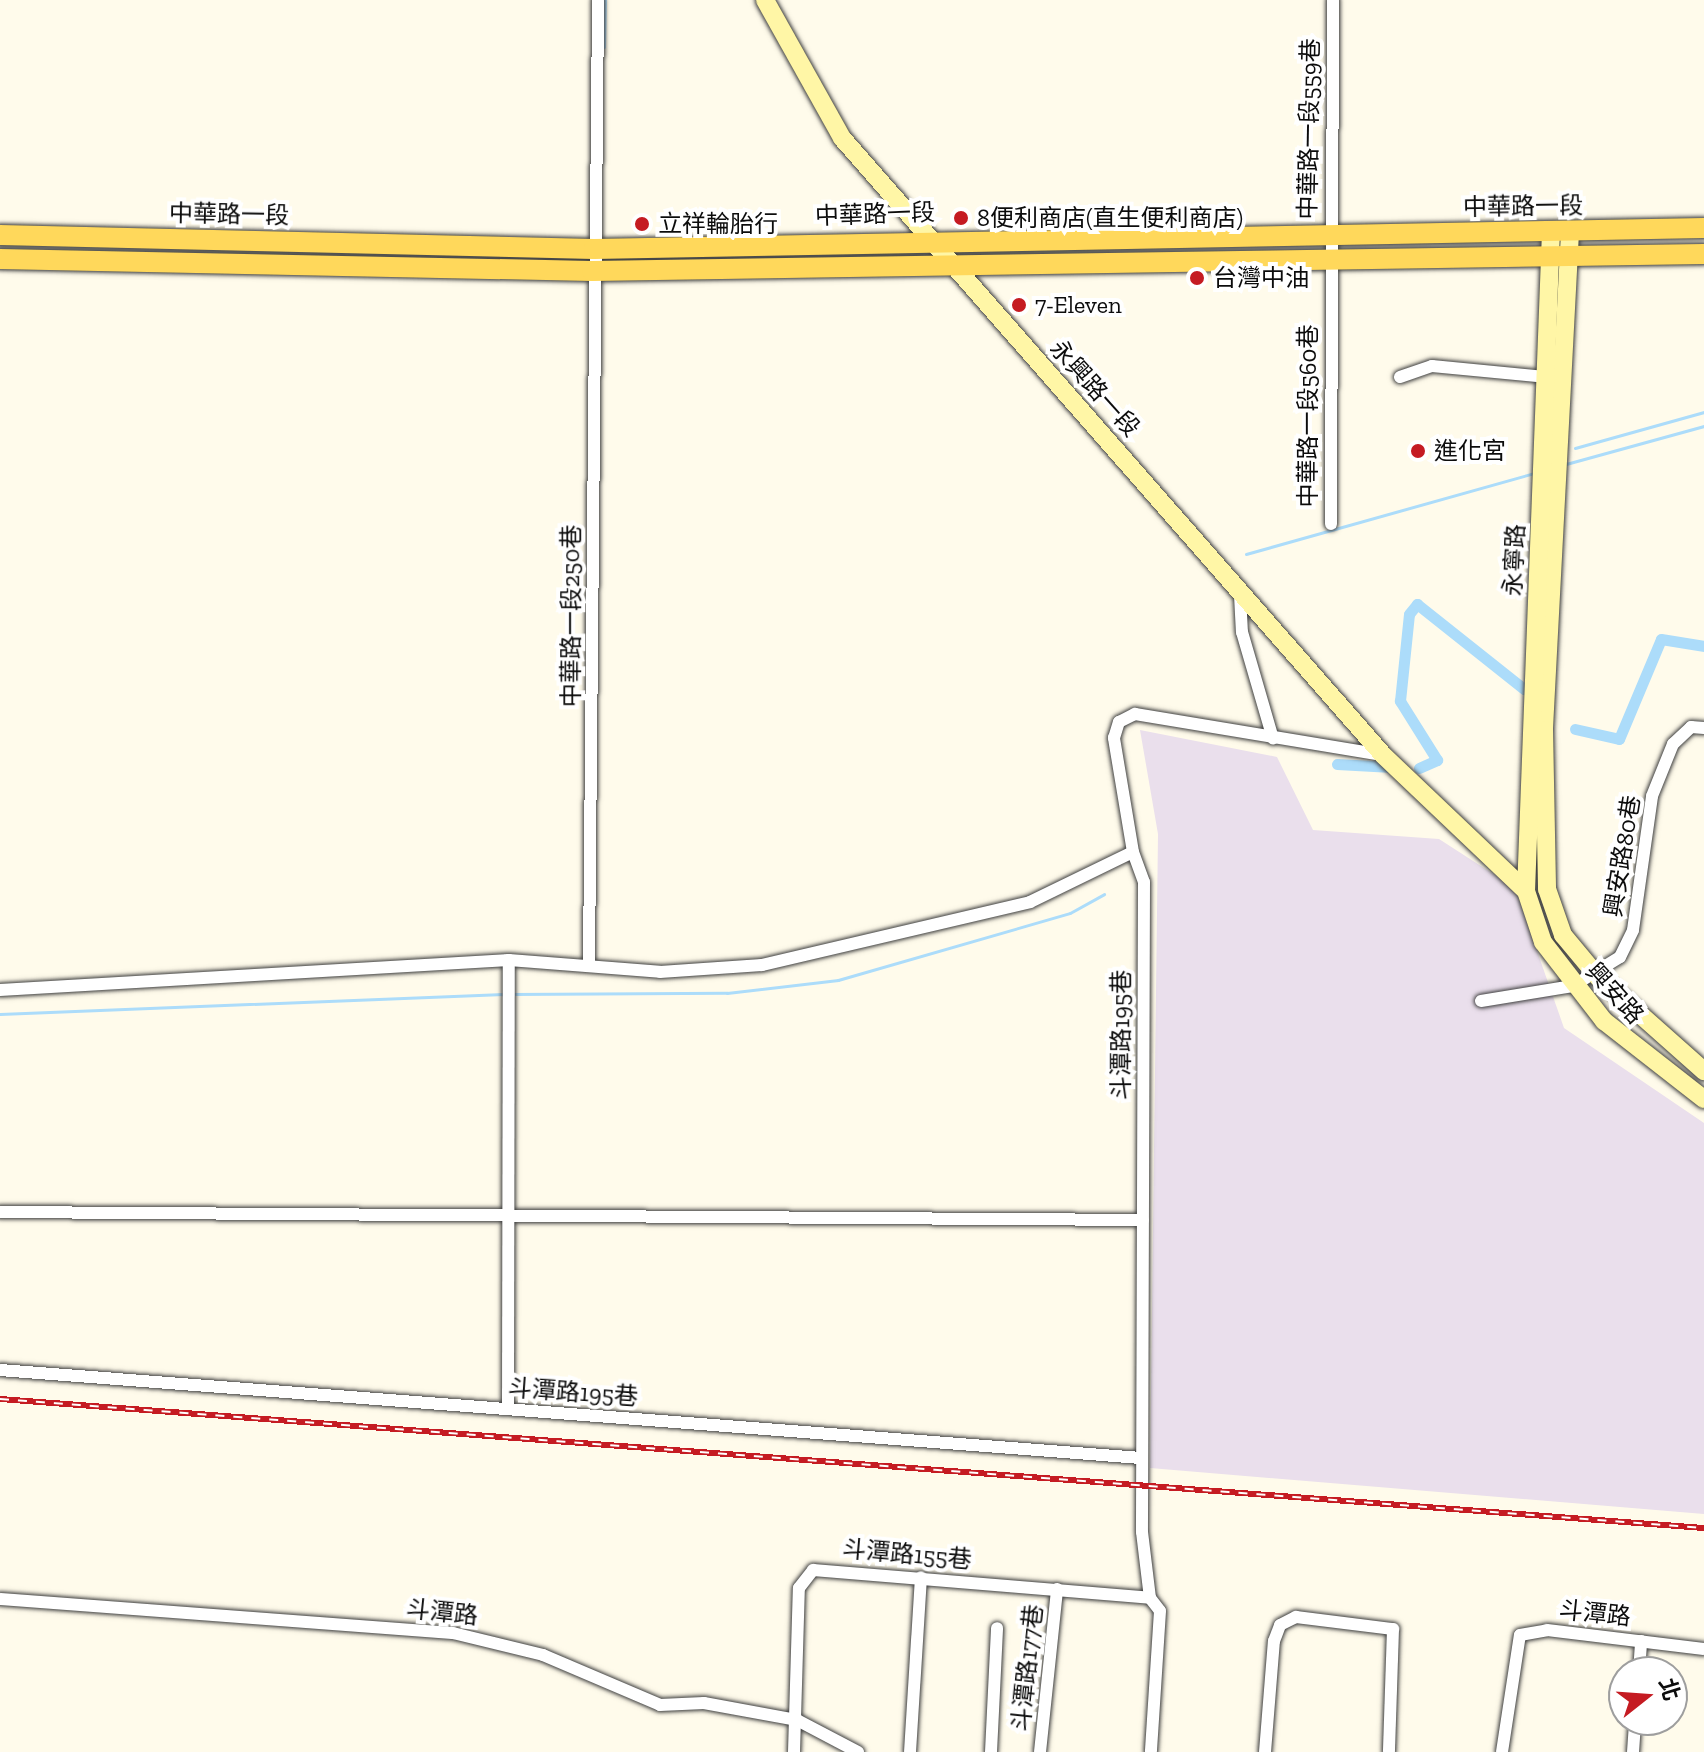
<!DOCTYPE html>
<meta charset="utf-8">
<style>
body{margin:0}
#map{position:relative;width:1704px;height:1752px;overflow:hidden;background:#fffbeb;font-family:"Zilla Slab","Noto Sans TC",serif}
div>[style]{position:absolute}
.industrial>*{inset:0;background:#eadfec}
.stream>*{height:3px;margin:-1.5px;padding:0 1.5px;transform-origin:1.5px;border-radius:1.5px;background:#acdcfa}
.canal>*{height:11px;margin:-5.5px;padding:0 5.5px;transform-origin:5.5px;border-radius:5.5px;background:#acdcfa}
.roads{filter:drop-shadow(0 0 2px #3f3f3f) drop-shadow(0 0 2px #3f3f3f)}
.street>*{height:12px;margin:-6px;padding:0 6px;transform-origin:6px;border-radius:6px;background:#fff}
.secondary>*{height:18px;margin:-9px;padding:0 9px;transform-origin:9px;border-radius:9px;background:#fff6a6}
.primary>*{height:20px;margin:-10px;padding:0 10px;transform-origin:10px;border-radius:10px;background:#ffd85b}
.rail>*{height:6px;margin-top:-3px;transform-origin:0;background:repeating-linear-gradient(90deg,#fff 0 9px,#c51b22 0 18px);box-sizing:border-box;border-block:2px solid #c51b22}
.dots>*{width:22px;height:22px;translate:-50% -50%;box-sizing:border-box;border:4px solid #fff;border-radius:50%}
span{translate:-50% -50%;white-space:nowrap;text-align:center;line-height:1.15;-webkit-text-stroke:8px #fff;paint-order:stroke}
.street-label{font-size:24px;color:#0c0c0c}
.poi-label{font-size:24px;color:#0c0c0c}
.left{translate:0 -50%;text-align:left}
.north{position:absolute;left:1608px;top:1656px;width:80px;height:80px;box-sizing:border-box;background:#fff;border:2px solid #9e9e9e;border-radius:50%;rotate:73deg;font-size:22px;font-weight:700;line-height:32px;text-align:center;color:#0c0c0c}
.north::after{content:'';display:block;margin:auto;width:28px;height:36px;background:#c51b22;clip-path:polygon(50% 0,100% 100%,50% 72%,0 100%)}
</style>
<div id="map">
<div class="industrial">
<div style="clip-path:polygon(1140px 730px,1277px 757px,1313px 830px,1439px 839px,1515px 888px,1564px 1028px,1704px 1123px,1704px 1514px,1150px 1468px,1158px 834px)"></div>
</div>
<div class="stream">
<div style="left:604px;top:47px;width:47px;rotate:-88.8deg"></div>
<div style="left:1575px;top:448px;width:134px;rotate:-15.6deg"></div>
<div style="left:1566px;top:464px;width:143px;rotate:-15.4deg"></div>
<div style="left:1246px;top:554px;width:300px;rotate:-15.7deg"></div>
<div style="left:511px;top:994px;width:216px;rotate:-0.3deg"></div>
<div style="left:727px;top:993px;width:112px;rotate:-6.7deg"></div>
<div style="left:838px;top:980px;width:241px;rotate:-16.1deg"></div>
<div style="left:1070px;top:913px;width:39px;rotate:-29deg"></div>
<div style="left:0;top:1014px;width:504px;rotate:-2.27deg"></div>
</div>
<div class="canal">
<div style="left:1575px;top:729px;width:45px;rotate:12.8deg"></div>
<div style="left:1619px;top:739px;width:108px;rotate:-67.2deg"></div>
<div style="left:1661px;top:639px;width:44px;rotate:9.2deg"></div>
<div style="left:1337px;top:764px;width:55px;rotate:3.1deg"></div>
<div style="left:1419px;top:768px;width:20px;rotate:-24deg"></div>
<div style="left:1437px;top:760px;width:70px;rotate:-122.1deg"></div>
<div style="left:1400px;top:701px;width:87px;rotate:-84.1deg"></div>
<div style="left:1409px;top:614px;width:13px;rotate:-51deg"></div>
<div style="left:1417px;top:604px;width:137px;rotate:38.5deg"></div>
</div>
<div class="roads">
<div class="street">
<div style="left:1400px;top:377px;width:34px;rotate:-19deg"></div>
<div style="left:1432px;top:366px;width:116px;rotate:5.5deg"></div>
<div style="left:1331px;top:524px;width:524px;rotate:-89.78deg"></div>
<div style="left:1240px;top:595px;width:37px;rotate:87deg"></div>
<div style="left:1242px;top:632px;width:111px;rotate:73.8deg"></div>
<div style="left:1133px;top:852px;width:32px;rotate:70deg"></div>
<div style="left:1144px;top:882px;width:650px;rotate:90.18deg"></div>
<div style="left:1142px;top:1532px;width:66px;rotate:83.1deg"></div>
<div style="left:1150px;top:1598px;width:16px;rotate:52deg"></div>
<div style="left:1160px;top:1611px;width:141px;rotate:93.7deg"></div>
<div style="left:589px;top:961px;width:961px;rotate:-89.46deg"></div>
<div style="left:0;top:990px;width:510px;rotate:-3.37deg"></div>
<div style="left:509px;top:960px;width:151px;rotate:4.5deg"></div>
<div style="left:660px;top:972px;width:102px;rotate:-3.9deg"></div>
<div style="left:762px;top:965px;width:275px;rotate:-13.2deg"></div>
<div style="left:1030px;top:902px;width:114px;rotate:-25.9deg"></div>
<div style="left:1133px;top:852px;width:116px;rotate:-99.5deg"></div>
<div style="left:1114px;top:738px;width:17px;rotate:-73deg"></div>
<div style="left:1119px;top:722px;width:18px;rotate:-27deg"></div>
<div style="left:1135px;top:714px;width:251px;rotate:9.4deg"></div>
<div style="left:1481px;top:1001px;width:93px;rotate:-9.3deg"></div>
<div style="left:1573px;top:986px;width:55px;rotate:-31.7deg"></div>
<div style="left:1620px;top:957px;width:30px;rotate:-64deg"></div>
<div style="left:1633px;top:930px;width:135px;rotate:-81.9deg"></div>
<div style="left:1652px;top:796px;width:56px;rotate:-68deg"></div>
<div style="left:1673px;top:744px;width:25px;rotate:-43deg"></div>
<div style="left:1691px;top:727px;width:13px;rotate:4deg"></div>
<div style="left:0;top:1212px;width:1143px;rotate:0.4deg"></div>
<div style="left:0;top:1370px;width:1145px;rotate:4.41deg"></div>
<div style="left:508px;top:1409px;width:449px;rotate:-89.9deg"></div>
<div style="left:0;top:1599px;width:454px;rotate:4.3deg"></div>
<div style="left:453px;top:1633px;width:93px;rotate:13.7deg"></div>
<div style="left:543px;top:1655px;width:127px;rotate:23.1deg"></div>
<div style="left:660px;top:1705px;width:44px;rotate:-2.6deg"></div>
<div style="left:704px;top:1703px;width:95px;rotate:10.4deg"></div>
<div style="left:797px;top:1720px;width:69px;rotate:27.7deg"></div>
<div style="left:1639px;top:1672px;width:31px;rotate:-86deg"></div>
<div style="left:794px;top:1752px;width:164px;rotate:-88.3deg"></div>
<div style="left:799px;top:1588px;width:23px;rotate:-52deg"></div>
<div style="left:813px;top:1570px;width:338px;rotate:4.7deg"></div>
<div style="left:910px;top:1752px;width:175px;rotate:-86.4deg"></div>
<div style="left:991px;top:1752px;width:124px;rotate:-87.2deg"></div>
<div style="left:1040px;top:1752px;width:164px;rotate:-84deg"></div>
<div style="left:1265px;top:1752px;width:111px;rotate:-85.4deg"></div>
<div style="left:1274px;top:1641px;width:17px;rotate:-69deg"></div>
<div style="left:1280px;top:1625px;width:18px;rotate:-27deg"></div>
<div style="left:1296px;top:1617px;width:98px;rotate:7.1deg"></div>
<div style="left:1393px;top:1629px;width:123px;rotate:91.9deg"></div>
<div style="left:1502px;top:1752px;width:118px;rotate:-81.3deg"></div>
<div style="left:1520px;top:1635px;width:27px;rotate:-10deg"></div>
<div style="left:1547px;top:1630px;width:158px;rotate:6.9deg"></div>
<div style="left:1633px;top:1752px;width:32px;rotate:-86deg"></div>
</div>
<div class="secondary">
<div style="left:765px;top:0;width:158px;rotate:60.8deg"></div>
<div style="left:842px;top:138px;width:821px;rotate:48.75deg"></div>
<div style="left:1383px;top:755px;width:197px;rotate:43.6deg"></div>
<div style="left:1526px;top:891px;width:54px;rotate:71.6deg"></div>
<div style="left:1543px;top:942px;width:100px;rotate:52.3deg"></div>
<div style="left:1604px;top:1021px;width:127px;rotate:38deg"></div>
<div style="left:1570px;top:232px;width:499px;rotate:93deg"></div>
<div style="left:1544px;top:730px;width:159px;rotate:88.9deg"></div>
<div style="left:1547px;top:889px;width:49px;rotate:70.8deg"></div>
<div style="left:1563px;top:935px;width:55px;rotate:50.2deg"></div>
<div style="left:1598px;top:977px;width:142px;rotate:41.6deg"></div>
<div style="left:1526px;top:891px;width:659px;rotate:-87.83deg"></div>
</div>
<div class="primary">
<div style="left:0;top:235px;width:594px;rotate:1.35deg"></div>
<div style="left:594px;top:249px;width:1110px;rotate:-1.08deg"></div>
<div style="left:0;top:259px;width:592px;rotate:1.16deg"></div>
<div style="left:592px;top:271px;width:1112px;rotate:-0.88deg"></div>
</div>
</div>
<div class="rail">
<div style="left:0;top:1399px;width:1709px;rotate:4.33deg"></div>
</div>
<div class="dots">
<div style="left:961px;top:218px;background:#c51b22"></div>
<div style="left:642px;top:224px;background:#c51b22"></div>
<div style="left:1197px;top:278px;background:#c51b22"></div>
<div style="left:1019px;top:305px;background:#c51b22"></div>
<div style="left:1418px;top:451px;background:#c51b22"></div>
</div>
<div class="street-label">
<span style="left:1309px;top:129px;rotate:-89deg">中華路一段559巷</span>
<span style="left:1523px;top:206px;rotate:-1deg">中華路一段</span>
<span style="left:229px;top:214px;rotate:1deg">中華路一段</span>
<span style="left:875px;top:214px;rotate:-2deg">中華路一段</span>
<span style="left:1095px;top:388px;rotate:48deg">永興路一段</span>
<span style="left:1308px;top:416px;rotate:-90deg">中華路一段560巷</span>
<span style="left:1514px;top:560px;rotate:-87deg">永寧路</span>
<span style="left:571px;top:616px;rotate:-90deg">中華路一段250巷</span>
<span style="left:1622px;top:856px;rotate:-81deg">興安路80巷</span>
<span style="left:1615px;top:993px;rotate:48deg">興安路</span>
<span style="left:1121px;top:1035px;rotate:-90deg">斗潭路195巷</span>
<span style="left:573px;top:1392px;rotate:4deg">斗潭路195巷</span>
<span style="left:907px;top:1554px;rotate:5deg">斗潭路155巷</span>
<span style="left:442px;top:1612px;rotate:6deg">斗潭路</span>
<span style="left:1595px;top:1613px;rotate:6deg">斗潭路</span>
<span style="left:1027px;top:1668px;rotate:-84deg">斗潭路177巷</span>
</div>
<div class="poi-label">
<span class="left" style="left:977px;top:218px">8便利商店(直生便利商店)</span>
<span class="left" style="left:658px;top:224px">立祥輪胎行</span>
<span class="left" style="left:1213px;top:278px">台灣中油</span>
<span class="left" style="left:1035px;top:305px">7-Eleven</span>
<span class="left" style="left:1434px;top:451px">進化宮</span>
</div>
<div class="north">北</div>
</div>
